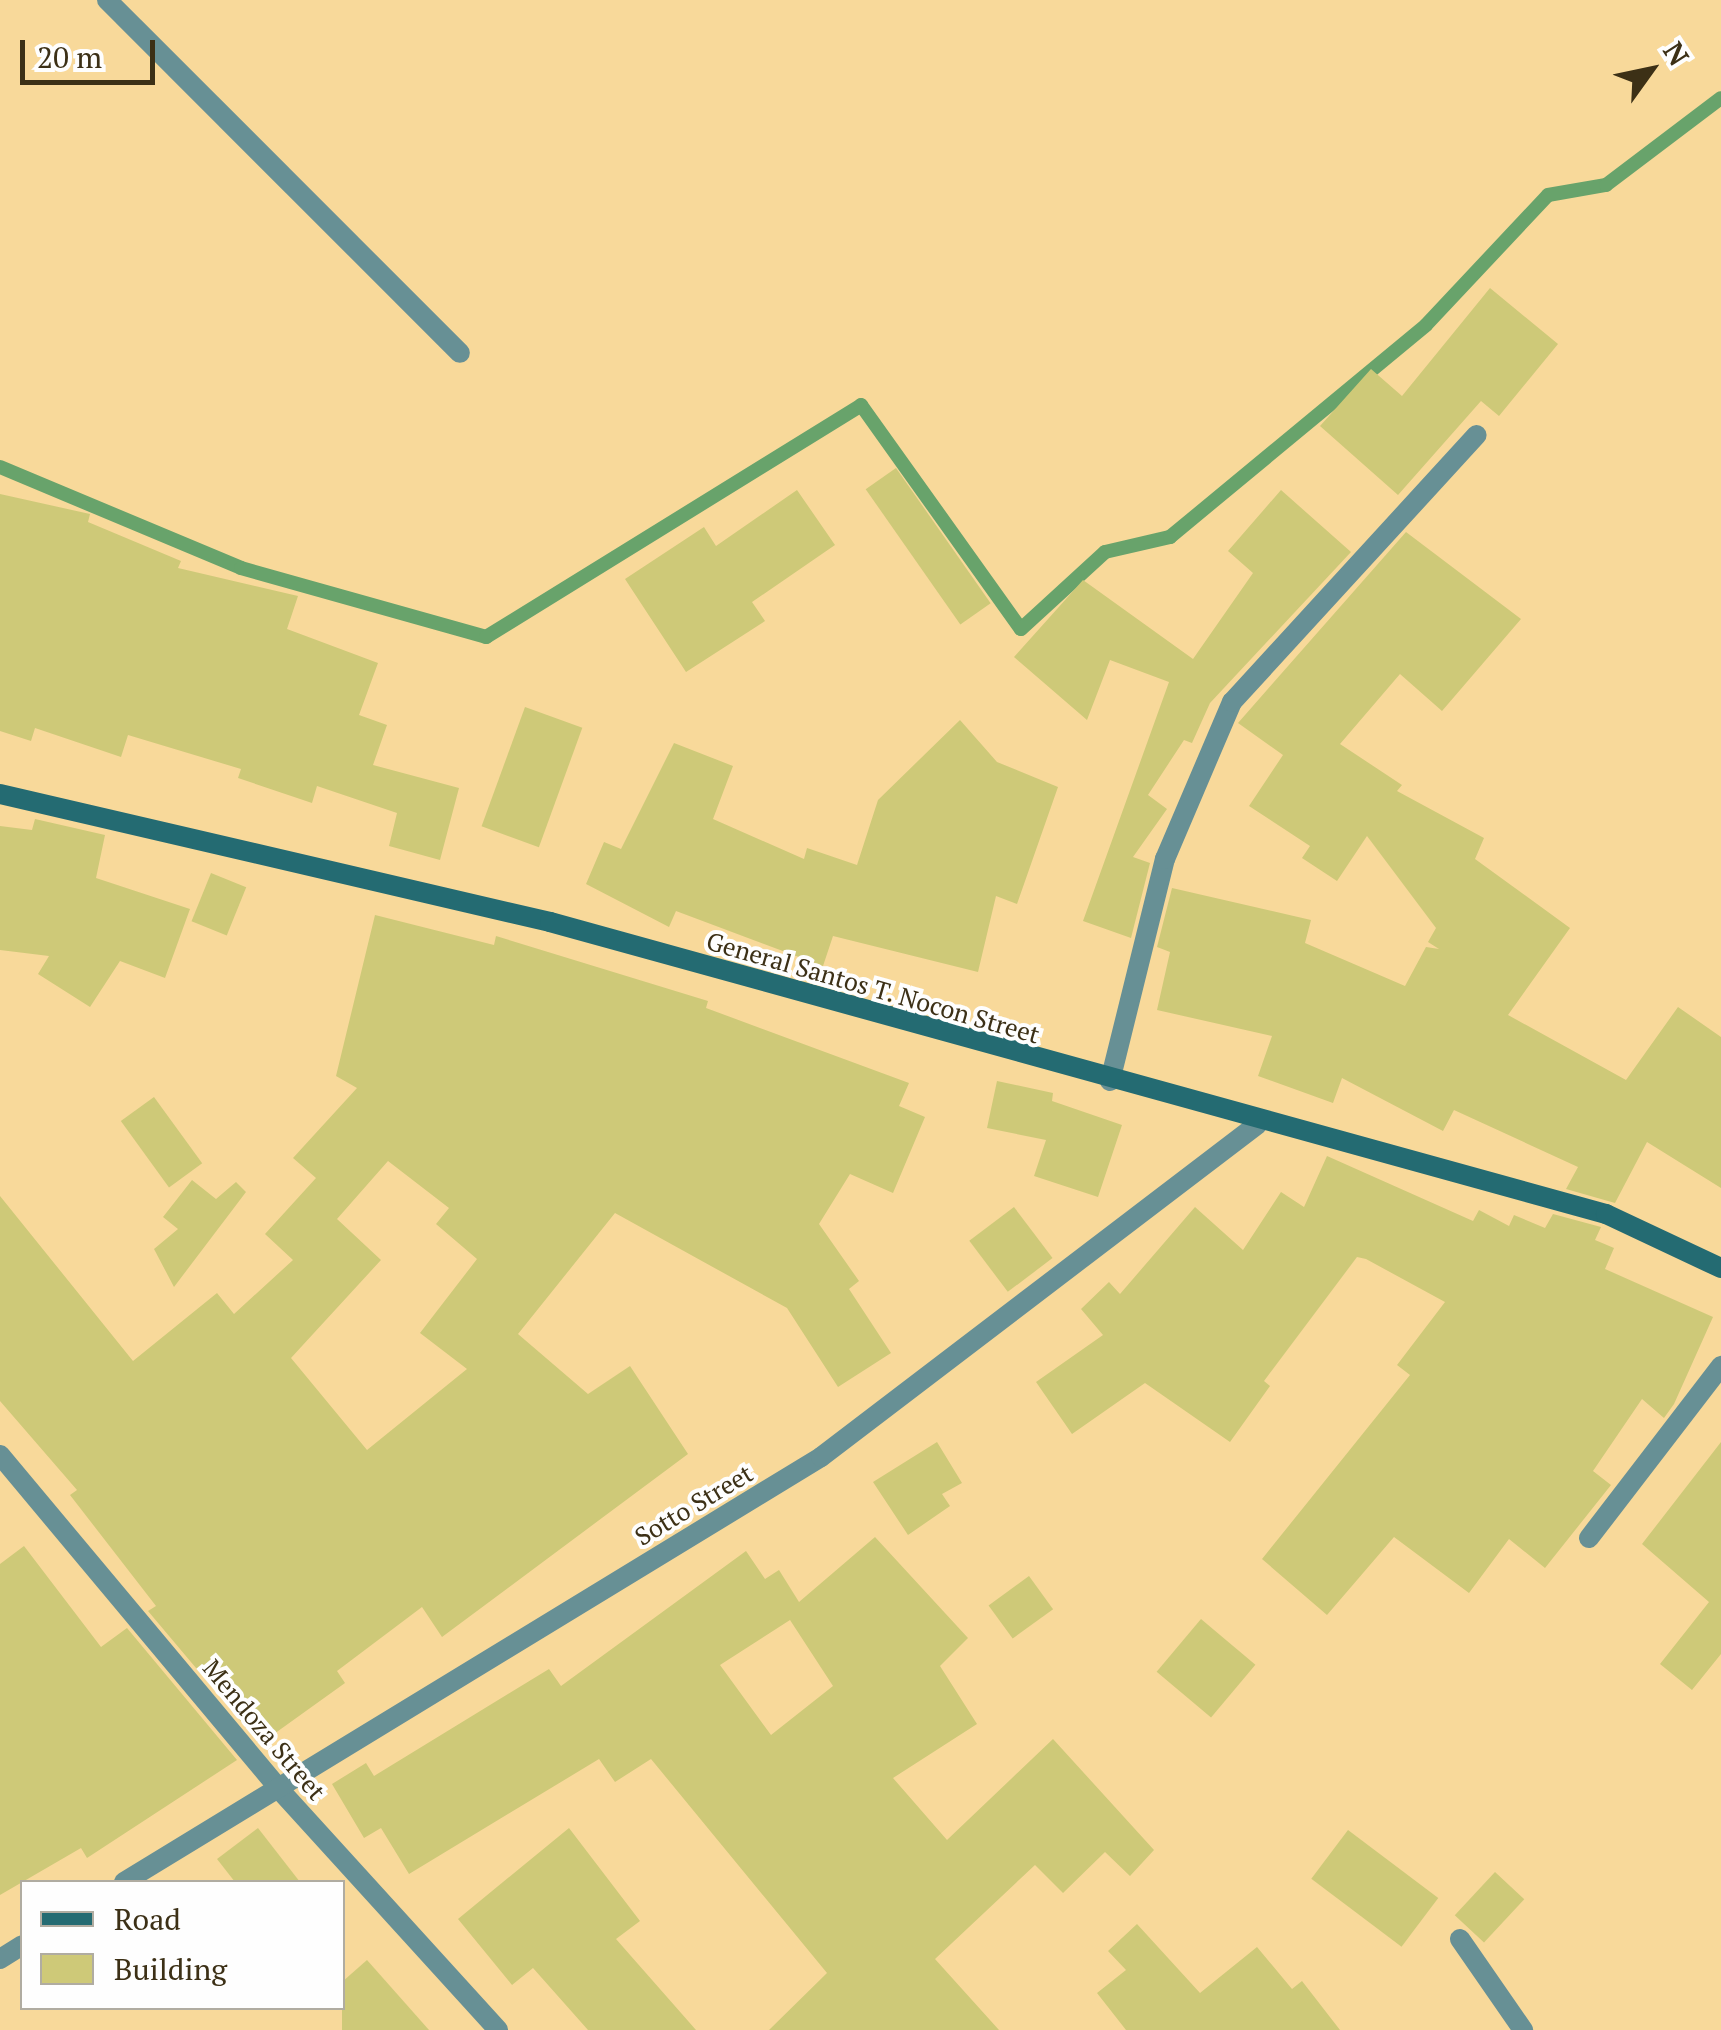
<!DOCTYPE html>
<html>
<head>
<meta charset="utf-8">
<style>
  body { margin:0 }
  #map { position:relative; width:1721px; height:2030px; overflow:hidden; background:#f8d99a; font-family:"PT Serif",serif }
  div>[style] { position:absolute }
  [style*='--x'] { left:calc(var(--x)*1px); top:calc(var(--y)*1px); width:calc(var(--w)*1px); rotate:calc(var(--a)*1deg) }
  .stream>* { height:14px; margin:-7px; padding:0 7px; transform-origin:7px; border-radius:7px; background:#68a36b }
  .building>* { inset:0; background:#cec978; transform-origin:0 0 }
  .lane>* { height:20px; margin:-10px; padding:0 10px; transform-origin:10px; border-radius:10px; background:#679095 }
  .street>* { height:20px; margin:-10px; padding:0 10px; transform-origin:10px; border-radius:10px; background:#679095 }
  .secondary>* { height:20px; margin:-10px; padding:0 10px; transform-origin:10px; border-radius:10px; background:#246b72 }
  span { translate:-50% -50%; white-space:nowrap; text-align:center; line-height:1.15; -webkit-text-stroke:8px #fefefe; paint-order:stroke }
  .street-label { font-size:25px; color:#3c3016 }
  .legend { position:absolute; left:20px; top:1880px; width:325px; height:130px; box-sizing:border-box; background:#fefefe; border:2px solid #b0aca1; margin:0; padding:12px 18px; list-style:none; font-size:30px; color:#3c3016 }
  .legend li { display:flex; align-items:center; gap:20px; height:50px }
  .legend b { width:50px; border:2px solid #b0aca1 }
  .north { position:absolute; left:1601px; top:20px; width:100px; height:100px; -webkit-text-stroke:8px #fefefe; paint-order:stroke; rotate:57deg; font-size:28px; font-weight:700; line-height:40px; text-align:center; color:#3c3016 }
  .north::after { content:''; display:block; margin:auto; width:35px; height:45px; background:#3c3016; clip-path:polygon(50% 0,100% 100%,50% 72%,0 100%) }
  .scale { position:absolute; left:20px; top:40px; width:135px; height:45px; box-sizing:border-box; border:5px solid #3c3016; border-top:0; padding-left:12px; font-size:30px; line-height:35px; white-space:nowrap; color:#3c3016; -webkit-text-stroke:8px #fefefe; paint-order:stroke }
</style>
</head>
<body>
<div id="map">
  <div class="stream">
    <div style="--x:0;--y:467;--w:261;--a:22.7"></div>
    <div style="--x:241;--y:568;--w:255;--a:15.7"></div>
    <div style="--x:486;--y:637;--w:441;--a:-31.7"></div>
    <div style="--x:861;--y:405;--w:275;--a:54.5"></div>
    <div style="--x:1021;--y:629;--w:114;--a:-42.5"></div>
    <div style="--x:1105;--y:552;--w:67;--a:-13"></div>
    <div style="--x:1170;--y:537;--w:332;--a:-39.6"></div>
    <div style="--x:1426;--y:325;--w:178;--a:-46.8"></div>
    <div style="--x:1548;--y:195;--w:59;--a:-9.8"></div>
    <div style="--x:1606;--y:185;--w:144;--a:-37.1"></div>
  </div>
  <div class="building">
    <div style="clip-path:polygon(1490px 288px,1558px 344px,1499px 416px,1481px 401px,1398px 495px,1320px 426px,1371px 369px,1402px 396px)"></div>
    <div style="left:896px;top:468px;width:165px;height:37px;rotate:55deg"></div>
    <div style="clip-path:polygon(797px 490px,835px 545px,752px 602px,765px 621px,686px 672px,625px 579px,704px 527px,716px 546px)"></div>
    <div style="clip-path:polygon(1281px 490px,1351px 552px,1210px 703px,1192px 743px,1184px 740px,1148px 795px,1167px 809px,1133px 857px,1150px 863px,1131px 938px,1083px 921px,1169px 682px,1110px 660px,1087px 720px,1014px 657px,1083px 580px,1193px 659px,1253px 573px,1228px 551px)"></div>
    <div style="clip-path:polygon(0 494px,90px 514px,88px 522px,181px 561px,178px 568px,298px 596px,287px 629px,378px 663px,359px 715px,387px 725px,373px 765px,459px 788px,440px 860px,389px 846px,397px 813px,317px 786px,312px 803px,238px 778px,241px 769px,128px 735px,121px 757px,35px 728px,31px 741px,0 731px)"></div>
    <div style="clip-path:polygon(1406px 532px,1521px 619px,1442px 711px,1400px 674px,1340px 744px,1402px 785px,1397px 791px,1484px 838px,1475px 859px,1570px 928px,1508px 1015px,1626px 1080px,1678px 1007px,1721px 1037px,1721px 1188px,1647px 1142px,1615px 1203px,1566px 1189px,1578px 1167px,1454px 1110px,1443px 1131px,1342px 1078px,1333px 1103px,1258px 1076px,1272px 1036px,1157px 1010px,1170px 952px,1157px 947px,1172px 888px,1311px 920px,1305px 943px,1405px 986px,1426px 947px,1439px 949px,1428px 942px,1436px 928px,1367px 836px,1337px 881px,1302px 858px,1310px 846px,1249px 806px,1283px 755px,1238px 723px)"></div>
    <div style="left:525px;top:707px;width:61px;height:127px;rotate:20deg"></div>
    <div style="clip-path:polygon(960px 720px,997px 762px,1058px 787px,1017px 904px,996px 896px,978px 972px,833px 936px,823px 966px,676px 911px,669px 927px,586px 884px,604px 842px,621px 849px,674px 743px,733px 766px,713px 819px,804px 859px,807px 848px,857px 865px,878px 800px)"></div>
    <div style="clip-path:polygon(35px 819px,105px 835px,96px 878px,190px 909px,165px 978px,120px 961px,90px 1007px,38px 974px,49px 956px,0 950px,0 826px,32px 830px)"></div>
    <div style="left:211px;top:873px;width:38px;height:52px;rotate:22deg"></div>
    <div style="clip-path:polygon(evenodd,375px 915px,494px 945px,496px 936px,708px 1001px,706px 1008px,909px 1083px,899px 1106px,925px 1117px,893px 1193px,850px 1174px,819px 1224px,859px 1281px,849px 1289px,891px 1353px,838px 1387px,787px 1308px,615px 1213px,518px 1334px,588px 1394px,630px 1366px,688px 1454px,442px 1637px,422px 1607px,337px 1671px,345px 1683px,260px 1744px,148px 1611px,156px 1606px,70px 1495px,77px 1490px,0 1401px,0 1196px,133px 1361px,217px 1293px,234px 1314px,293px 1260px,265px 1234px,316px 1178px,293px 1158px,357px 1088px,336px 1076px,375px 915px,388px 1161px,449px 1208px,436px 1224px,477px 1259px,420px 1333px,467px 1369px,367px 1450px,291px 1358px,381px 1260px,337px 1219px,388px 1161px)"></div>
    <div style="clip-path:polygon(997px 1081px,1053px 1093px,1052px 1101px,1122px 1125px,1098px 1197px,1034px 1176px,1046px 1140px,987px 1128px)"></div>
    <div style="left:154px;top:1097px;width:82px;height:41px;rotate:54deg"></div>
    <div style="clip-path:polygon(1327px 1156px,1473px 1221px,1479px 1210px,1509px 1226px,1514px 1215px,1545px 1228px,1553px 1214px,1601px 1227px,1595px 1240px,1614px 1248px,1605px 1269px,1713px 1317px,1674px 1404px,1664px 1418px,1642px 1399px,1593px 1471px,1611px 1485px,1545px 1568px,1509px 1539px,1469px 1593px,1394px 1537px,1327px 1615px,1262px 1559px,1410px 1375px,1397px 1365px,1445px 1302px,1366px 1259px,1357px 1257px,1264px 1381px,1270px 1386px,1230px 1442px,1145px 1383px,1072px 1434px,1036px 1382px,1103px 1335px,1081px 1309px,1109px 1282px,1120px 1294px,1195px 1207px,1243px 1250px,1281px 1192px,1304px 1207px)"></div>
    <div style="clip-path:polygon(192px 1180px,216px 1199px,236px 1182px,246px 1192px,174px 1287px,154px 1249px,178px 1229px,163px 1217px)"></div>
    <div style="left:1014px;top:1207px;width:64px;height:56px;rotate:53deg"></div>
    <div style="clip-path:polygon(937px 1442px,962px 1483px,942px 1494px,950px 1506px,908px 1535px,873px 1482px)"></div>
    <div style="clip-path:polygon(1721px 1442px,1721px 1654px,1692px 1690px,1660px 1664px,1709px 1602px,1642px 1544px)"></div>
    <div style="clip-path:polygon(evenodd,875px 1537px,968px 1638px,940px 1666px,977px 1724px,893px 1778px,947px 1840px,1053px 1739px,1154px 1850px,1130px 1876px,1105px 1852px,1063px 1893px,1035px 1865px,935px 1959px,999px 2030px,769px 2030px,827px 1973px,651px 1759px,615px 1782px,599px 1759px,409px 1874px,381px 1828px,364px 1838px,332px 1784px,366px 1763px,374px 1776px,549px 1669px,561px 1686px,746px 1551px,765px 1579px,779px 1570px,799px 1602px,875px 1537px,790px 1620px,833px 1686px,771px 1735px,720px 1665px,790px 1620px)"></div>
    <div style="clip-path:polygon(24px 1546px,101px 1647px,127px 1628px,237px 1760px,87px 1858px,81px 1848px,0 1895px,0 1564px)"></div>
    <div style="left:1029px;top:1576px;width:41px;height:50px;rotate:54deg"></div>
    <div style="left:1201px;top:1619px;width:71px;height:69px;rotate:40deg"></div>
    <div style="clip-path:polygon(258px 1828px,300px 1882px,235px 1882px,217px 1859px)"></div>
    <div style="clip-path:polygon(569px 1828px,640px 1921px,616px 1939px,696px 2030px,588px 2030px,533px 1968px,512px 1985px,458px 1919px)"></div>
    <div style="left:1348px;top:1830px;width:113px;height:61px;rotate:37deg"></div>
    <div style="left:1495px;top:1872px;width:40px;height:59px;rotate:43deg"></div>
    <div style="clip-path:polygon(1137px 1924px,1200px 1993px,1257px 1947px,1292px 1989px,1302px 1981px,1340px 2030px,1126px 2030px,1097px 1993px,1126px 1970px,1108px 1951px)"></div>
    <div style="clip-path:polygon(367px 1960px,429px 2030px,342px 2030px,342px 1982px)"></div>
  </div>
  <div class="lane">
    <div style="--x:107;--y:0;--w:499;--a:45"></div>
  </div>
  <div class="street">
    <div style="--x:1110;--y:1081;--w:229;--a:-76.1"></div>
    <div style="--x:1165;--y:859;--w:171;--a:-66.9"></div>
    <div style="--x:1232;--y:702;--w:362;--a:-47.5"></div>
    <div style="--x:0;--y:1455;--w:434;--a:50.1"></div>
    <div style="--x:278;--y:1788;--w:327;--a:47.7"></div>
    <div style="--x:1589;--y:1538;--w:217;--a:-52.5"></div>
    <div style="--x:124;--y:1882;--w:816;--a:-31.37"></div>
    <div style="--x:821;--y:1457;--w:549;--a:-37.31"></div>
    <div style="--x:1460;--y:1939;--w:111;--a:55.3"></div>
    <div style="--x:0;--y:1959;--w:26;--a:-32"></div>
  </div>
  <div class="secondary">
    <div style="--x:0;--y:794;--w:565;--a:13.1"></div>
    <div style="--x:550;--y:922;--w:1096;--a:15.46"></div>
    <div style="--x:1606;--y:1214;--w:127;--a:25.2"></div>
  </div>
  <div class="street-label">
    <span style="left:873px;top:988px;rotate:16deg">General Santos T. Nocon Street</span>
    <span style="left:694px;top:1505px;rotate:-31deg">Sotto Street</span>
    <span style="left:264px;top:1730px;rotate:50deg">Mendoza Street</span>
  </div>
  <ul class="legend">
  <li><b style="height:12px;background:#246b72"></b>Road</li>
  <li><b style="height:28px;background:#cec978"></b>Building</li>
  </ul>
  <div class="north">N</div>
  <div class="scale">20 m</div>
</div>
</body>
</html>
